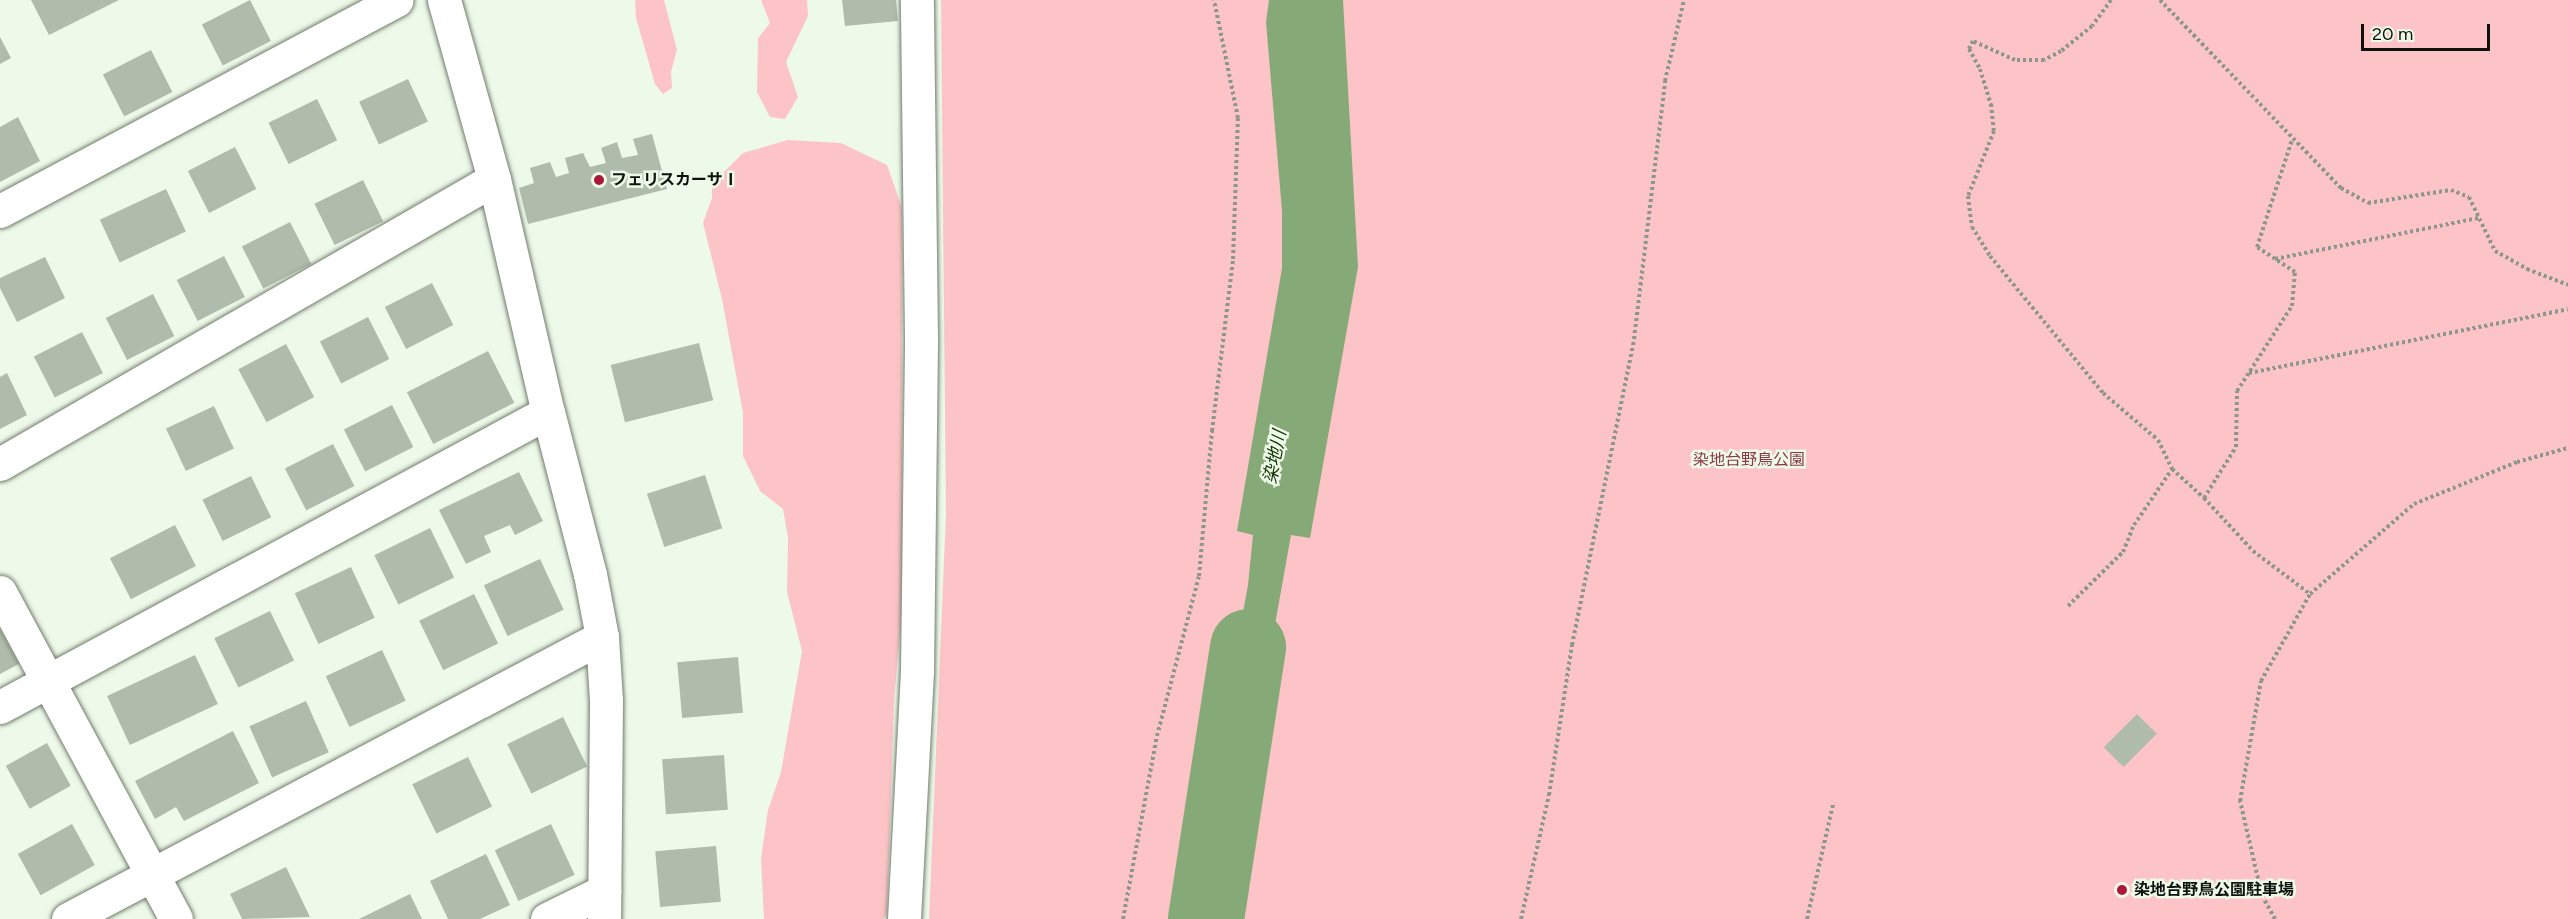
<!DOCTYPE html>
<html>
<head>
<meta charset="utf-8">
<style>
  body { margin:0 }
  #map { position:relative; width:2568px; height:919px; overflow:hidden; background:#eefae9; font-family:Figtree,"Noto Sans JP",sans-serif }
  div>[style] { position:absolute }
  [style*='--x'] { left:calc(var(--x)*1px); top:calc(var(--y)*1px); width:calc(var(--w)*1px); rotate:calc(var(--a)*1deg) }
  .green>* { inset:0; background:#fcc4c6 }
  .water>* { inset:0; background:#86aa77 }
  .river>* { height:76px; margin:-38px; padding:0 38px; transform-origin:38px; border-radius:38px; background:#86aa77 }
  .building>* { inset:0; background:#afbbab; transform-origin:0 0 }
  .path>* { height:4px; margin-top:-2px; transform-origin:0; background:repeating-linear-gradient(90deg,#8d968a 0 3px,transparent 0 6px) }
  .roads { filter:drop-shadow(0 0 2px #717c6d) drop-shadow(0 0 2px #717c6d) }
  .minor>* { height:33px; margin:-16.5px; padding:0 16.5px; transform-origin:16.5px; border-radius:16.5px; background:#fff }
  .dots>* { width:16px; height:16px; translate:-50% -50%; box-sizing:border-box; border:3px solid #eefae9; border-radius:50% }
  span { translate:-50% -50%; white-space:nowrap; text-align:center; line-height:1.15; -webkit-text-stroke:5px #eefae9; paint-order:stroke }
  .poi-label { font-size:16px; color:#0e120c; font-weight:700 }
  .left { translate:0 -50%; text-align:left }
  .park-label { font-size:16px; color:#8b3942 }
  .water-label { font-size:18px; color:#123500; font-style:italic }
  .scale { position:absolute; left:2361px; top:24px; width:129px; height:27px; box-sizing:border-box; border:3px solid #0e120c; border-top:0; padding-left:8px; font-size:18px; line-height:21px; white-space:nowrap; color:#0e120c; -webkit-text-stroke:4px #eefae9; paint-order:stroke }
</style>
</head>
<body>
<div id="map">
  <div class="green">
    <div style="clip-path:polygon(635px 0,664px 0,677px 50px,671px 72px,672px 88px,663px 94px,655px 84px,636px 18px)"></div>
    <div style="clip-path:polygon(761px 0,807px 0,808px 16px,786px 62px,798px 97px,785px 119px,770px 117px,757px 92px,758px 38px,770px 23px)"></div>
    <div style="clip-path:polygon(941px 0,2568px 0,2568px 919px,929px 919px,946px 513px)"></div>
    <div style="clip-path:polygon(788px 140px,841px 143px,887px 165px,902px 208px,902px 609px,894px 701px,887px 914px,883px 919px,764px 919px,761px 859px,768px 810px,781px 772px,802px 651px,787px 592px,788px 538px,783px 509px,760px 491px,743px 456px,743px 413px,722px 299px,703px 223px,712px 198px,712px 184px,743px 153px)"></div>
  </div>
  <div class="water">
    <div style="clip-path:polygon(1269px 0,1343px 0,1358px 267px,1310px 538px,1291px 535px,1252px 753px,1218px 748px,1248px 585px,1253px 535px,1237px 531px,1282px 268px,1282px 211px,1266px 22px)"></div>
  </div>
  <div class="river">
    <div style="--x:1206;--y:919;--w:275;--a:-81.2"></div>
  </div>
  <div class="building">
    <div style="clip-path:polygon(31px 0,119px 0,49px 35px)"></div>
    <div style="left:250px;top:0;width:46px;height:54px;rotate:63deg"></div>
    <div style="clip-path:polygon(842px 0,896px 0,898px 21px,845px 26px)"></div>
    <div style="clip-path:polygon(0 37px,11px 58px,0 64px)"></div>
    <div style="left:151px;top:50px;width:47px;height:54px;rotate:63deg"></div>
    <div style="left:408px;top:79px;width:47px;height:54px;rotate:65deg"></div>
    <div style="left:317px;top:99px;width:46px;height:54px;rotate:64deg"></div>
    <div style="clip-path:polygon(18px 117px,40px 161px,0 182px,0 127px)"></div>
    <div style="clip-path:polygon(652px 134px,667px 189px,528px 224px,519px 188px,534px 183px,530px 168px,550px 162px,556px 177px,569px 173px,565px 158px,583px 153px,590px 167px,606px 163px,601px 148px,617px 142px,622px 158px,638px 155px,633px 139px)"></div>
    <div style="left:235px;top:147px;width:47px;height:53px;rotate:63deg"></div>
    <div style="left:363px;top:180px;width:46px;height:54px;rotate:64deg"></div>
    <div style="left:166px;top:189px;width:47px;height:73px;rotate:65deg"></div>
    <div style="left:290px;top:222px;width:47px;height:54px;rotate:63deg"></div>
    <div style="left:224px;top:256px;width:46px;height:53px;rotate:63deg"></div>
    <div style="clip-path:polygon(45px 257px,65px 298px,17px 322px,0 288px,0 278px)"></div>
    <div style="left:432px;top:283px;width:47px;height:53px;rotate:63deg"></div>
    <div style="left:153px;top:294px;width:47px;height:53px;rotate:63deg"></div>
    <div style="left:368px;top:317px;width:47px;height:54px;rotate:63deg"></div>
    <div style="left:82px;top:332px;width:46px;height:54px;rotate:63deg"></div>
    <div style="left:699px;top:343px;width:59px;height:91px;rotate:76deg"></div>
    <div style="left:286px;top:344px;width:60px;height:54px;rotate:62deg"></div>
    <div style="left:488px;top:351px;width:58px;height:91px;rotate:63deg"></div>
    <div style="clip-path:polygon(7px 373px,27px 415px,0 429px,0 377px)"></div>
    <div style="left:392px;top:405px;width:47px;height:54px;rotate:63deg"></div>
    <div style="left:214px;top:406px;width:47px;height:53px;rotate:65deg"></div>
    <div style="left:333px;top:444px;width:47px;height:54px;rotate:63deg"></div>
    <div style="clip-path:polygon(519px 472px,543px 521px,515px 535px,510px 525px,484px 536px,491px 552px,466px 564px,439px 510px)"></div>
    <div style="left:705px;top:475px;width:56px;height:61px;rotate:72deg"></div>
    <div style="left:251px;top:476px;width:46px;height:54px;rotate:64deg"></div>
    <div style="left:175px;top:525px;width:46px;height:73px;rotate:63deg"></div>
    <div style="left:430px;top:528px;width:55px;height:62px;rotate:64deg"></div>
    <div style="left:540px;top:559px;width:56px;height:62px;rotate:65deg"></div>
    <div style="left:351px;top:567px;width:56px;height:62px;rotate:65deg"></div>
    <div style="left:474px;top:594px;width:55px;height:61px;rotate:64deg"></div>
    <div style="left:270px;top:611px;width:55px;height:62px;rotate:64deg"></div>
    <div style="clip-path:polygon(0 629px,19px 664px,0 674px)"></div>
    <div style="left:382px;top:650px;width:56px;height:62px;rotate:65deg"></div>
    <div style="left:195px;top:655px;width:54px;height:97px;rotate:65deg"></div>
    <div style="left:738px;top:657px;width:56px;height:61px;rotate:85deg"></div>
    <div style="left:306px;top:701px;width:56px;height:62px;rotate:66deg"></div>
    <div style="left:2137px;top:714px;width:28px;height:47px;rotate:45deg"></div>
    <div style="left:563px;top:717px;width:55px;height:62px;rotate:64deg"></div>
    <div style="clip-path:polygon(233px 731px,259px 783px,184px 821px,176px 807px,155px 819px,135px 781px)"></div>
    <div style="left:47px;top:743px;width:49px;height:47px;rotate:61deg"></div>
    <div style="left:724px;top:755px;width:55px;height:62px;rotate:86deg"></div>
    <div style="left:468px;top:757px;width:55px;height:62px;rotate:64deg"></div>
    <div style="left:72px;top:824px;width:47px;height:62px;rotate:61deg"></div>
    <div style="left:551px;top:824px;width:56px;height:62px;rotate:65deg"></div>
    <div style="left:716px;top:846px;width:56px;height:61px;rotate:85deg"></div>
    <div style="clip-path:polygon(486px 854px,510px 905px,480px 919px,448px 919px,430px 881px)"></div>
    <div style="clip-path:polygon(286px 867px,310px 917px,242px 919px,230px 894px)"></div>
    <div style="clip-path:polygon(410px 894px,422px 919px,359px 919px)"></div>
  </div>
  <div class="path">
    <div style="--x:2111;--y:0;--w:32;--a:126"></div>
    <div style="--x:2092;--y:26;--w:40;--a:141"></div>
    <div style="--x:2061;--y:51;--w:19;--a:152"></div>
    <div style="--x:2044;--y:60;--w:29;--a:180"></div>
    <div style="--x:2015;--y:60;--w:46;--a:-155.7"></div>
    <div style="--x:1973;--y:41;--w:9;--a:117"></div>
    <div style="--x:1969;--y:49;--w:23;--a:61"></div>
    <div style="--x:1980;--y:69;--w:37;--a:73"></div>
    <div style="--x:1991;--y:104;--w:27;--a:84"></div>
    <div style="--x:1994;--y:131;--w:70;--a:111.8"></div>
    <div style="--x:1968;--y:196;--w:31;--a:83"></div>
    <div style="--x:1972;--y:227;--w:34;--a:58"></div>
    <div style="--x:1990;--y:256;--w:178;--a:50.5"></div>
    <div style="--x:2103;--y:393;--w:72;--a:40.5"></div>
    <div style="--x:2158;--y:440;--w:32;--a:64"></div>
    <div style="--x:2172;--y:469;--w:43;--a:42.2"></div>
    <div style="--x:2204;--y:498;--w:72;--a:47.2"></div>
    <div style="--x:2253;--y:551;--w:71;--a:37"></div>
    <div style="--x:2160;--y:0;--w:261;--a:46.1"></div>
    <div style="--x:2341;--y:188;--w:31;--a:29"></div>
    <div style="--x:2368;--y:203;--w:84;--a:-8.9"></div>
    <div style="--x:2451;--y:190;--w:19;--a:21"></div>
    <div style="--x:2469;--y:197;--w:60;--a:64.3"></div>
    <div style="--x:2495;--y:251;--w:37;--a:29"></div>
    <div style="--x:2527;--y:269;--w:44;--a:21.3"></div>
    <div style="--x:2275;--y:259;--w:208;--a:-11.4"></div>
    <div style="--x:2249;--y:373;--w:325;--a:-11.3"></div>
    <div style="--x:2204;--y:498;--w:60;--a:-57.9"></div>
    <div style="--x:2236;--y:447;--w:56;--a:-89"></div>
    <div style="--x:2237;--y:391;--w:101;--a:-57.1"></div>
    <div style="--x:2292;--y:306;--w:34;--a:-85"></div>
    <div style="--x:2295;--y:272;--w:45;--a:-146.7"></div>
    <div style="--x:2257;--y:247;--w:113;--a:-71.9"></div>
    <div style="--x:2068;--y:606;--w:77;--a:-44.5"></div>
    <div style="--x:2123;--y:552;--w:29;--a:-68"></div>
    <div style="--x:2134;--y:525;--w:68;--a:-55.8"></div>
    <div style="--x:1123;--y:919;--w:186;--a:-79.5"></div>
    <div style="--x:1157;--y:736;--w:165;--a:-75.3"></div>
    <div style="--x:1199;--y:576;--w:146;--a:-84.9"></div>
    <div style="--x:1212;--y:431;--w:173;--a:-83"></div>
    <div style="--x:1233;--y:259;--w:141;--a:-88"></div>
    <div style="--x:1238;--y:118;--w:120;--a:-101.5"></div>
    <div style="--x:1521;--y:919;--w:127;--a:-77.3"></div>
    <div style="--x:1549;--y:795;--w:152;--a:-81.3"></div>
    <div style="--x:1572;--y:645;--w:312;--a:-78.5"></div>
    <div style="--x:1634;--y:339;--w:260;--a:-83.1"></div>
    <div style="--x:1665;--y:81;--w:83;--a:-76.8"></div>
    <div style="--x:1807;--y:919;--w:117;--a:-77.2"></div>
    <div style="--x:2275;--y:919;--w:26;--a:-119"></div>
    <div style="--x:2262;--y:896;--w:98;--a:-103"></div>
    <div style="--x:2240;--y:801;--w:122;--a:-80.1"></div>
    <div style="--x:2261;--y:681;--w:100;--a:-60.6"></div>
    <div style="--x:2310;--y:594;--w:138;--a:-40.9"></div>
    <div style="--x:2414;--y:504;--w:111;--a:-22.2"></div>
    <div style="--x:2517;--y:462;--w:53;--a:-15.4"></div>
  </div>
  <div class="roads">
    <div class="minor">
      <div style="--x:444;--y:0;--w:186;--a:74.4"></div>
      <div style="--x:494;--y:179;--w:239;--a:77"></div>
      <div style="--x:548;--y:412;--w:167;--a:75.5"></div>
      <div style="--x:590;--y:574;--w:64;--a:79.2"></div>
      <div style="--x:602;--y:637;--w:64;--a:86.4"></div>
      <div style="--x:606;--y:701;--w:218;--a:90.5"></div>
      <div style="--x:0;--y:211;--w:449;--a:-28"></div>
      <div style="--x:0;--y:464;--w:570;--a:-29.98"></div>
      <div style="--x:0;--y:592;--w:371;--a:61.7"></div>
      <div style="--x:0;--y:707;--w:622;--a:-28.29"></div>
      <div style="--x:68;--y:919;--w:604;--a:-27.84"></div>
      <div style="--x:547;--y:919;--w:64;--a:-26.2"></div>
      <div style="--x:904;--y:919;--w:247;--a:-87"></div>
      <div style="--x:917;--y:672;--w:334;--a:-89.3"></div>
      <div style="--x:921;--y:338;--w:338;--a:-90.7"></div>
    </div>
  </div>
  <div class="dots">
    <div style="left:599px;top:180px;background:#ac1639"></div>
    <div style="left:2122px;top:890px;background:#ac1639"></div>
  </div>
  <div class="poi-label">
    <span class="left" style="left:611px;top:180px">フェリスカーサⅠ</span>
    <span class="left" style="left:2134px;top:890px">染地台野鳥公園駐車場</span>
  </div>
  <div class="park-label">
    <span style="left:1749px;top:460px">染地台野鳥公園</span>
  </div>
  <div class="water-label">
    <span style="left:1275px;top:457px;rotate:-79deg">染地川</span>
  </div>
  <div class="scale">20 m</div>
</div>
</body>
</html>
